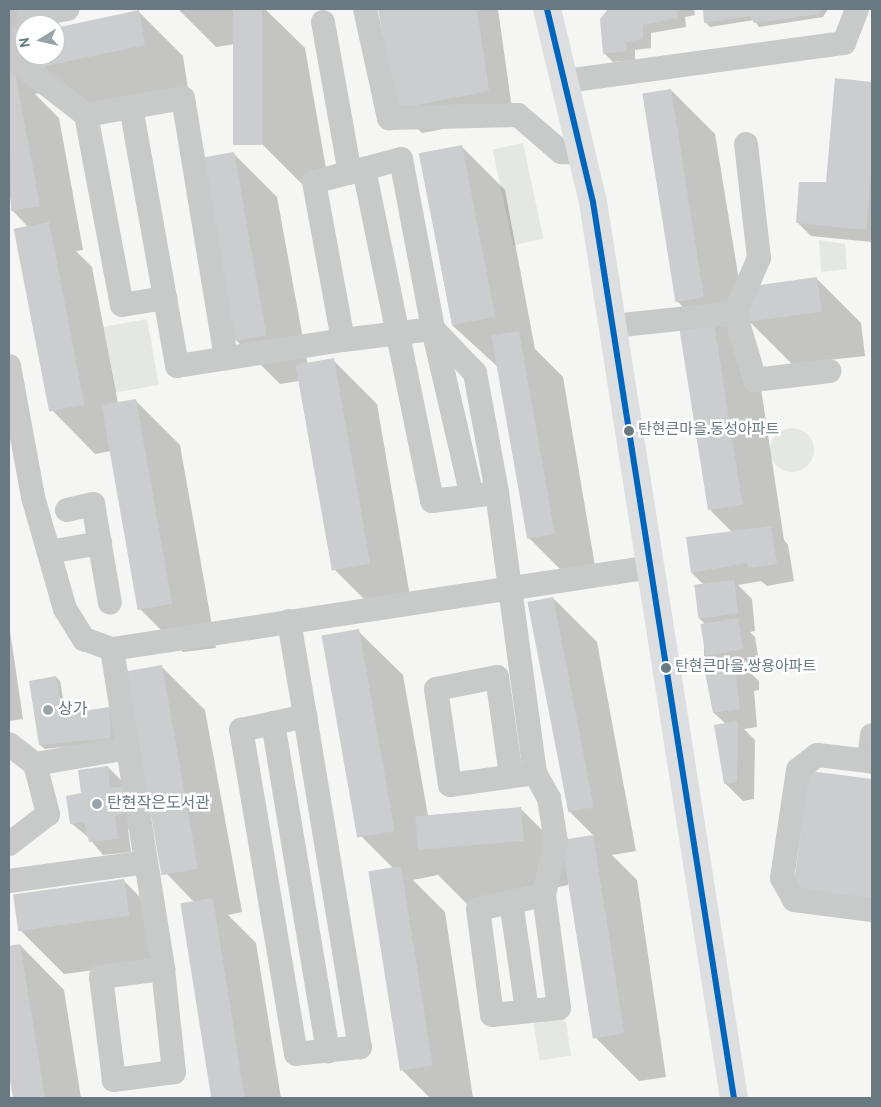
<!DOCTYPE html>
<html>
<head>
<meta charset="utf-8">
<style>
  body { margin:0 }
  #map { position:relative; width:881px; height:1107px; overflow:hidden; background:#f5f5f4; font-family:Overpass,"Noto Sans KR",sans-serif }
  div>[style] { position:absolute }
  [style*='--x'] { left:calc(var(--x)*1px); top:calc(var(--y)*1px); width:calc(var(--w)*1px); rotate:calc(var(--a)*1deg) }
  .green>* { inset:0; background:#e4e7e2; transform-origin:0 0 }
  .round { border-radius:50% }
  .shadow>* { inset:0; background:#0003 }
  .building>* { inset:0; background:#cccdce; transform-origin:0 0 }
  .minor>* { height:24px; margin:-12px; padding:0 12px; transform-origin:12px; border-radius:12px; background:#c8caca }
  .major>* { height:28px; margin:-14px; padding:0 14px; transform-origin:14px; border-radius:14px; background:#dddedf }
  .bus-1>* { height:6px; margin:-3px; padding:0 3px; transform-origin:3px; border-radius:3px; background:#0065bd }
  .dots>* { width:14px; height:14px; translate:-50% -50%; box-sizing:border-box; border:2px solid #fff; border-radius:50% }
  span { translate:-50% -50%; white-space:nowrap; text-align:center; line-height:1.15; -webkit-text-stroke:5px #fff; paint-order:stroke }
  .bus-label { font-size:15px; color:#687982 }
  .left { translate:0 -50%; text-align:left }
  .poi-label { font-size:16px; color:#687982 }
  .frame { position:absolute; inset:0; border:10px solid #687982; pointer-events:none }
  .north { position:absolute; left:15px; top:15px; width:50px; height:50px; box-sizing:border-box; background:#fff; border:1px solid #c3c9cd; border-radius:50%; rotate:261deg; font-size:14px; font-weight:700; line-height:20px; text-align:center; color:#687982 }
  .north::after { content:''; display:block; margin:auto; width:18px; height:22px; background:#99a4aa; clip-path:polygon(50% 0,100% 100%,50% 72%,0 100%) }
</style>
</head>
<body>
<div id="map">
  <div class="green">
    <div style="left:523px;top:143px;width:98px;height:31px;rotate:78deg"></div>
    <div style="clip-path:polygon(819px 240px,845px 244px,847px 269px,821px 272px)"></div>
    <div style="left:147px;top:319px;width:67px;height:44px;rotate:80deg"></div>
    <div class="round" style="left:770px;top:428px;width:44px;height:44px"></div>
    <div style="left:565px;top:1017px;width:39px;height:32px;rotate:81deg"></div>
  </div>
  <div class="shadow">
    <div style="clip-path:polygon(9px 9px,28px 9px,25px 55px,55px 55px,55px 29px,139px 12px,183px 56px,188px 89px,87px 110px,43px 66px,49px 91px,35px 94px,59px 118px,83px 250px,76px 251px,92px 267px,118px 403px,136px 401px,180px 445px,216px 648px,183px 652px,139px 608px,111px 451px,95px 454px,51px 409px,28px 227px,13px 211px,9px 193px)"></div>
    <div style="clip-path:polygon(178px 9px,265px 9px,305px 48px,328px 180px,304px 186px,260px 142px,241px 43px,216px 47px)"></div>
    <div style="clip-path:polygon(379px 9px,498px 9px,513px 116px,422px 133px,397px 108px)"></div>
    <div style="clip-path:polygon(610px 9px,694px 9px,695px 15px,685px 17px,686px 27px,651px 33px,651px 48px,635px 50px,635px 60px,613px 62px,604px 53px,601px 19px)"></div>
    <div style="clip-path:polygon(704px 9px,828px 9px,823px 17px,759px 27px,754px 20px,710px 27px,706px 23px)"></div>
    <div style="clip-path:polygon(837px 79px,872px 83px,872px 242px,811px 236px,798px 223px,827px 183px)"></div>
    <div style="clip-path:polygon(671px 90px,715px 134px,749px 341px,758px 369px,784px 540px,788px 545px,794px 581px,767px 586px,761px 581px,738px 585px,752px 599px,755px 631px,750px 632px,755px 637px,760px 668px,747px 670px,759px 681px,759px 690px,754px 691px,757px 727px,744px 729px,755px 740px,754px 799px,743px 801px,725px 783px,726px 724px,714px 713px,715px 667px,704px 656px,704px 623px,699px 618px,705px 586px,692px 573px,732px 532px,711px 511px,703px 327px,677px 301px)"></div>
    <div style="clip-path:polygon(461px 146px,505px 190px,535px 349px,563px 377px,597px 578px,573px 582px,529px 538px,499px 368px,452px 325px,420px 153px)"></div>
    <div style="clip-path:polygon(233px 153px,277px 197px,308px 366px,333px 360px,377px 404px,412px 608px,378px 613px,334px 569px,299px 381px,280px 384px,236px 340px)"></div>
    <div style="clip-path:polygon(817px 279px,861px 323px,865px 356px,792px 364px,748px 320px)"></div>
    <div style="clip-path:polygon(553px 598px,597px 642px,636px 851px,612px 855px,637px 880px,666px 1077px,639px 1081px,595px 1037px,569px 874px,568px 885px,469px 906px,438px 875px,413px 880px,445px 912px,473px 1098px,430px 1098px,401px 1069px,394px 869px,362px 837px,358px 631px,403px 675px,430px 827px,520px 808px,566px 854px,564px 843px,594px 836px,569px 811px)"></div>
    <div style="clip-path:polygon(9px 624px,23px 719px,9px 721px)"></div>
    <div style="clip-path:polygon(161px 666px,205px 710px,242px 912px,228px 915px,256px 943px,281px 1098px,215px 1098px,182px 905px,195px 903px,167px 874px)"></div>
    <div style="clip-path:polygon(56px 677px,60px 681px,66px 715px,108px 708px,112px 712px,115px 741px,45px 749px,40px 745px,30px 682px)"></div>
    <div style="clip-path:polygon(108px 767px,121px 780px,141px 826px,128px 829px,131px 852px,103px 855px,88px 837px,72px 824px,83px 795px)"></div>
    <div style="clip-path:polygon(810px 772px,872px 780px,872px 915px)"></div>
    <div style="clip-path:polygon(123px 880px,167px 924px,173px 960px,64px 974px,20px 930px)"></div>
    <div style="clip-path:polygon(20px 945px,64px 990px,81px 1098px,14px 1098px,9px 1066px,9px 947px)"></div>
  </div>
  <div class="building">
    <div style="left:233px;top:9px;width:29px;height:136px"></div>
    <div style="clip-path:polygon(378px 9px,477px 9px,489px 91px,396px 109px)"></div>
    <div style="clip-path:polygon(608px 9px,677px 9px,678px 18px,643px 25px,643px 39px,626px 42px,627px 51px,603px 54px,600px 19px)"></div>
    <div style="clip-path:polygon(703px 9px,822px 9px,819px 14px,754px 23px,750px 16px,704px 23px)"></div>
    <div style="clip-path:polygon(139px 10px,145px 45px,41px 67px,40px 55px,55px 55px,55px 28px)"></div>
    <div style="clip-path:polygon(15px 72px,40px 206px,11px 211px,9px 74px)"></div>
    <div style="clip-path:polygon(835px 78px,872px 82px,872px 158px,866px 230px,796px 223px,799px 182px,826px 182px)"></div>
    <div style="left:671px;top:89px;width:211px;height:29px;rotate:81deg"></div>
    <div style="left:462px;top:145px;width:175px;height:44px;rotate:79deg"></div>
    <div style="left:234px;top:152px;width:186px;height:37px;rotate:80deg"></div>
    <div style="left:49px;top:222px;width:186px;height:36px;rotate:79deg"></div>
    <div style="left:817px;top:277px;width:35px;height:75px;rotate:82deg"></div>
    <div style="left:714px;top:324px;width:183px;height:35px;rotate:81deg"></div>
    <div style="left:519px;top:331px;width:206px;height:28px;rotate:80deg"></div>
    <div style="left:334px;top:358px;width:209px;height:39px;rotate:80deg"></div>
    <div style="left:136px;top:399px;width:208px;height:35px;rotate:80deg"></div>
    <div style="clip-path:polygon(771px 526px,777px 564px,748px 568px,747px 563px,691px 573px,686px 537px)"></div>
    <div style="left:734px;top:580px;width:34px;height:40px;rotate:83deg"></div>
    <div style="left:553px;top:597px;width:214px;height:26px;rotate:79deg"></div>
    <div style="left:738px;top:618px;width:32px;height:38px;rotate:81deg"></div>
    <div style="left:359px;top:629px;width:205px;height:38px;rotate:80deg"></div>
    <div style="clip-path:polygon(741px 662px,742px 673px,736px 674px,740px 709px,713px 713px,704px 667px)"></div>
    <div style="left:162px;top:665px;width:207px;height:37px;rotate:80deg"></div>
    <div style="clip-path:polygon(56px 676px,63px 714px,109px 707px,111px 738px,39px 745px,29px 681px)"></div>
    <div style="clip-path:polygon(738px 721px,737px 782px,724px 784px,714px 725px)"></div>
    <div style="clip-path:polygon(108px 766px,110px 788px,124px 786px,128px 812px,115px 816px,118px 839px,89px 842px,84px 822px,70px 824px,66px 796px,81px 793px,78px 770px)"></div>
    <div style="clip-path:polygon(809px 771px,872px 779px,872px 900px,793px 890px)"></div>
    <div style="left:521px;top:807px;width:34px;height:106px;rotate:85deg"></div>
    <div style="left:593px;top:835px;width:201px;height:32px;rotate:81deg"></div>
    <div style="left:401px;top:866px;width:202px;height:33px;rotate:81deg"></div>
    <div style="left:124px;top:879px;width:37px;height:112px;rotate:82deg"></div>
    <div style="left:213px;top:898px;width:202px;height:33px;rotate:81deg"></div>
    <div style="clip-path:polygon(20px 944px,45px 1098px,13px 1098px,9px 1074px,9px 946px)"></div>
  </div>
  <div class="minor">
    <div style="--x:365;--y:9;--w:112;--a:77.6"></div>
    <div style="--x:389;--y:118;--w:129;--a:-1.3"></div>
    <div style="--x:518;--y:115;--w:57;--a:40.7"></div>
    <div style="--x:561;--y:152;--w:21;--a:3"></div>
    <div style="--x:28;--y:16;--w:40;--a:-10"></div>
    <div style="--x:323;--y:22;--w:153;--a:79.9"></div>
    <div style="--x:19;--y:63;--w:32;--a:-79"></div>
    <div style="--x:9;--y:64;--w:10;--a:-6"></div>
    <div style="--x:19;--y:63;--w:85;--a:37.8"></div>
    <div style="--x:86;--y:115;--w:193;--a:79.3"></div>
    <div style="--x:122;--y:305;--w:44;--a:-9.2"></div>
    <div style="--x:566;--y:81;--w:281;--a:-7.8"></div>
    <div style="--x:844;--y:43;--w:36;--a:-69"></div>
    <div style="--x:131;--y:107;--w:263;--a:79.9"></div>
    <div style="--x:177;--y:366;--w:168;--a:-8.9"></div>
    <div style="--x:343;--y:340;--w:91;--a:-7"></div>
    <div style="--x:433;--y:329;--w:61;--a:46.3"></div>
    <div style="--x:475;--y:373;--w:121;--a:79.5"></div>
    <div style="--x:497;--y:492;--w:284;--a:82.3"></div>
    <div style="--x:535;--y:773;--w:29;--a:61"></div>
    <div style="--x:549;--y:798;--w:45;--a:81"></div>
    <div style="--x:556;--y:842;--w:54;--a:102.8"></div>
    <div style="--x:544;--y:895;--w:114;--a:82.4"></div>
    <div style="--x:559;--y:1008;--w:67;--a:174"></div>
    <div style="--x:492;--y:1015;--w:107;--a:-97.5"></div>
    <div style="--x:478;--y:909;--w:67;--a:-12"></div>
    <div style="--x:86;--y:115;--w:98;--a:-9.9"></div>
    <div style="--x:183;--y:98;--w:264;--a:80.6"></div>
    <div style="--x:746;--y:144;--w:115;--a:83.5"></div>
    <div style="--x:759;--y:258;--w:60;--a:113.6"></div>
    <div style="--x:735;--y:313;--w:70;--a:73.4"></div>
    <div style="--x:755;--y:380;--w:75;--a:-6.9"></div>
    <div style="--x:364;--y:169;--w:339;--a:78.4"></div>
    <div style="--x:432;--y:501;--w:56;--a:-7.1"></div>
    <div style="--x:613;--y:326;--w:123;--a:-6.1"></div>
    <div style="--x:343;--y:340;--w:161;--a:-100.4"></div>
    <div style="--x:314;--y:182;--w:90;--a:-14.8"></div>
    <div style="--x:401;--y:159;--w:173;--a:79.3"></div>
    <div style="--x:433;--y:329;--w:171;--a:76.9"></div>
    <div style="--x:9;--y:366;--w:133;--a:79.6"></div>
    <div style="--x:33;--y:497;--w:116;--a:74.1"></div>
    <div style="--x:65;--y:609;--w:36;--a:58"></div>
    <div style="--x:84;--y:639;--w:30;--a:20"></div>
    <div style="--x:112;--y:649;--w:545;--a:-8.65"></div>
    <div style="--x:67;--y:510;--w:27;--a:-13"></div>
    <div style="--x:93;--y:504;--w:100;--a:80.3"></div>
    <div style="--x:49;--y:552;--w:52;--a:-10"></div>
    <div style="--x:289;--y:621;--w:96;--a:80.4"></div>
    <div style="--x:305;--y:716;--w:336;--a:80.6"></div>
    <div style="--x:360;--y:1047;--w:64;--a:173.8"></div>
    <div style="--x:296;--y:1054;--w:329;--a:-99.6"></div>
    <div style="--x:241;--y:730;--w:66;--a:-12.3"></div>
    <div style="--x:112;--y:649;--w:324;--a:80.9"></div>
    <div style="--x:163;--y:969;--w:104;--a:83.9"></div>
    <div style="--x:174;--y:1072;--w:61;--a:172.4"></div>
    <div style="--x:114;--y:1080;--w:104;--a:-97.2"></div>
    <div style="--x:101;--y:977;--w:63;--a:-7.4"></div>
    <div style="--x:273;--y:723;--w:333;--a:80.5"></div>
    <div style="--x:872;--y:735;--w:26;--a:97"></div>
    <div style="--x:869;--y:761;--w:3;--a:18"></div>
    <div style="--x:9;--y:744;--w:33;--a:38"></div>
    <div style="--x:35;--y:764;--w:52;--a:75.4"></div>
    <div style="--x:48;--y:814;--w:49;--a:142.4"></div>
    <div style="--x:869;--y:761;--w:52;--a:-173.4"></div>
    <div style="--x:817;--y:755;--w:24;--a:142"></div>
    <div style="--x:798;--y:770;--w:109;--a:98.4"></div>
    <div style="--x:782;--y:878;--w:25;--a:61"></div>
    <div style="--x:794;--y:900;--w:79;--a:7.3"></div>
    <div style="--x:35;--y:764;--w:94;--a:-9.8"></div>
    <div style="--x:511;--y:775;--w:99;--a:-98.1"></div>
    <div style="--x:497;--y:677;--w:62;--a:168.9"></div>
    <div style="--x:436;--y:689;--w:97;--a:81.7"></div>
    <div style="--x:450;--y:785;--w:86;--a:-8"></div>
    <div style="--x:9;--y:881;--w:138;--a:-7.9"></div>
    <div style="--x:511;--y:902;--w:110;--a:81.6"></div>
  </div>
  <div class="major">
    <div style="--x:547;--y:9;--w:198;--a:76.6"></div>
    <div style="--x:593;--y:202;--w:907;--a:81.06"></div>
  </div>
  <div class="bus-1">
    <div style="--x:547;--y:9;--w:198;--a:76.6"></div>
    <div style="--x:593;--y:202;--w:907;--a:81.06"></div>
  </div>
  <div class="dots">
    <div style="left:629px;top:431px;background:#687982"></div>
    <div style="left:666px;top:668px;background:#687982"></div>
    <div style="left:48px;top:710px;background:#99a4aa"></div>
    <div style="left:97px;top:804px;background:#99a4aa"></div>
  </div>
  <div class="bus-label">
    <span class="left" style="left:638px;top:431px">탄현큰마을.동성아파트</span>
    <span class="left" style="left:675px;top:668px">탄현큰마을.쌍용아파트</span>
  </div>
  <div class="poi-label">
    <span class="left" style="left:58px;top:710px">상가</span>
    <span class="left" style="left:107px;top:804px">탄현작은도서관</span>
  </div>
  <div class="frame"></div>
  <div class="north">N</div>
</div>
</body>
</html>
